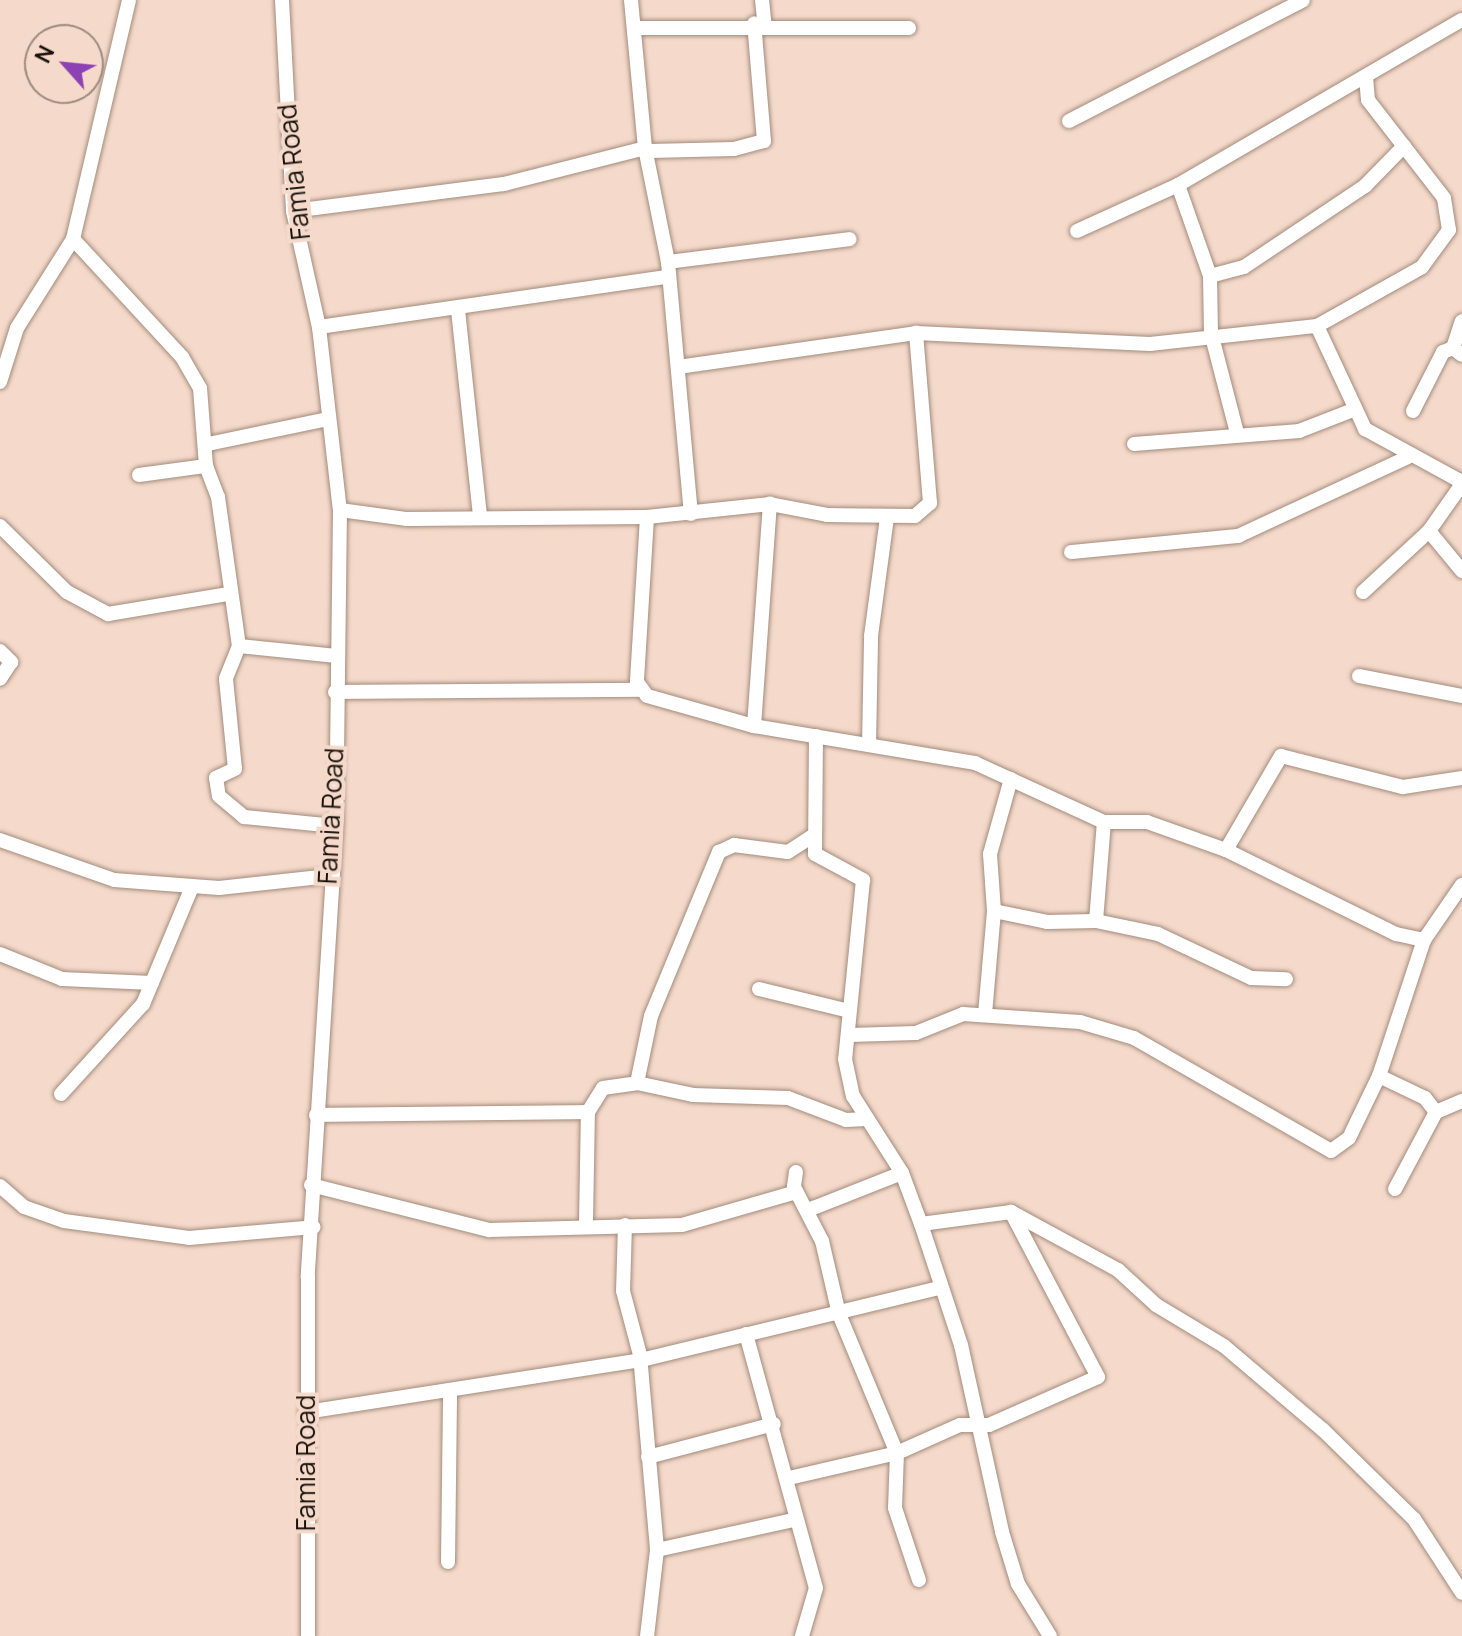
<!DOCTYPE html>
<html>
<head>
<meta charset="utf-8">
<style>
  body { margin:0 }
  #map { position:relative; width:1462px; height:1636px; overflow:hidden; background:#f5dacb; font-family:Manrope,sans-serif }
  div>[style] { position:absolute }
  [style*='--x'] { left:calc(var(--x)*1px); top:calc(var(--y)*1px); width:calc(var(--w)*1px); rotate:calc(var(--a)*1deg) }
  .roads { filter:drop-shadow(0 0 2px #a38b7c) drop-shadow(0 0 2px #a38b7c) }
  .minor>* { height:14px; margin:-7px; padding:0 7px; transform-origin:7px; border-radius:7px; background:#fff }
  span { translate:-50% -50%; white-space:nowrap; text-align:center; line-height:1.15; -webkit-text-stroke:8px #f5dacb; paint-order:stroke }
  .street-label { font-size:26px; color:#19110b }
  .north { position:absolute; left:24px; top:24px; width:80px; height:80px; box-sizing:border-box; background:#f5dacb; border:2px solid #9d8a7e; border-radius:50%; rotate:297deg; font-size:22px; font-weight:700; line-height:32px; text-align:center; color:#19110b }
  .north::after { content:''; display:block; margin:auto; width:28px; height:36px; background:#8d42b4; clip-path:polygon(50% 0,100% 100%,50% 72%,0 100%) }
</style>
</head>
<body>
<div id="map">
  <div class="roads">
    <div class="minor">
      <div style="--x:282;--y:0;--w:211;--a:87"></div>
      <div style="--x:293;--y:211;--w:119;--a:77.4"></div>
      <div style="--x:319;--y:327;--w:184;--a:83.5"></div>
      <div style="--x:340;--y:510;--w:316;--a:90.7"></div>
      <div style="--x:336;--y:826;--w:452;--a:93.6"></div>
      <div style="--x:308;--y:1277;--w:359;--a:90"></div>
      <div style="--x:631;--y:0;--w:149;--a:84.6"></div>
      <div style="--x:645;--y:148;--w:116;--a:78.6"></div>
      <div style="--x:668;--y:262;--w:253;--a:84.8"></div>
      <div style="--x:762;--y:0;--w:28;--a:84"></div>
      <div style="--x:634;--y:28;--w:275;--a:0"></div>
      <div style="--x:1069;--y:121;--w:263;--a:-27.3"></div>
      <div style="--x:650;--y:151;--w:84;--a:-1.4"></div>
      <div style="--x:734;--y:149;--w:31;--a:-15"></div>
      <div style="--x:764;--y:141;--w:118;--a:-94.8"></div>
      <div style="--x:1178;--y:185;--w:96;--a:70.6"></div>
      <div style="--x:1210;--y:276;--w:57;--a:89"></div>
      <div style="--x:1211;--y:333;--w:103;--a:75.4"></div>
      <div style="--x:293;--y:211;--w:213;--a:-7.3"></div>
      <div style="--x:504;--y:184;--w:146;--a:-14.3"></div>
      <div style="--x:1077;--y:231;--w:111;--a:-24.5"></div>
      <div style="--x:1178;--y:185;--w:328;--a:-30.2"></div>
      <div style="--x:73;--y:239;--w:161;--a:47.3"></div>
      <div style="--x:182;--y:357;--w:36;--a:60"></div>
      <div style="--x:200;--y:388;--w:78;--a:85.6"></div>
      <div style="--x:206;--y:466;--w:33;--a:69"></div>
      <div style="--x:218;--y:497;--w:150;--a:82"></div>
      <div style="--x:239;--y:646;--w:35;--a:112"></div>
      <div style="--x:226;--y:679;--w:90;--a:84.3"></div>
      <div style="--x:235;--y:769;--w:21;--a:155"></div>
      <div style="--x:216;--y:778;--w:18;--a:81"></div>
      <div style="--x:219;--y:796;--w:33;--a:40"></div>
      <div style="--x:244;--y:817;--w:92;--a:5.6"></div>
      <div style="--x:668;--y:262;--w:183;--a:-7.2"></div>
      <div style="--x:1210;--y:276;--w:35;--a:-15"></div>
      <div style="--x:1244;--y:267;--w:146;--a:-33.8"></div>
      <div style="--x:1365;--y:186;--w:56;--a:-45.7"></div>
      <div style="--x:458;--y:310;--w:206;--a:83.9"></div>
      <div style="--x:1317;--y:326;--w:114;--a:65"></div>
      <div style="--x:1365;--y:429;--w:111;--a:28.7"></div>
      <div style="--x:319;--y:327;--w:353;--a:-8.2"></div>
      <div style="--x:1453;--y:348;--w:28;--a:-72"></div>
      <div style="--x:678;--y:367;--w:240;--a:-8.1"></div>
      <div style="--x:916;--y:333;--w:234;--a:2.7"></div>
      <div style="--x:1150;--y:344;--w:168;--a:-6.2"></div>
      <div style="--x:1317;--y:326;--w:120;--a:-29.3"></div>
      <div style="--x:1422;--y:267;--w:46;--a:-53.9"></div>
      <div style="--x:1449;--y:230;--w:32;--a:-99"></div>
      <div style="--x:1444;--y:198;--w:124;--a:-127.8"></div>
      <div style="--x:1368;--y:100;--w:24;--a:-95"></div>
      <div style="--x:0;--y:382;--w:57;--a:-72.5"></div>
      <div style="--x:17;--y:328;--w:105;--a:-57.8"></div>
      <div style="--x:73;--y:239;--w:245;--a:-76.8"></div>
      <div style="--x:1413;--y:411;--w:66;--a:-63"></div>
      <div style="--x:1443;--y:352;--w:11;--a:-22"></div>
      <div style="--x:1453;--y:348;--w:11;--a:38"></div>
      <div style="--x:208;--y:444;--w:123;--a:-11.8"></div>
      <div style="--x:1134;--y:444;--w:166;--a:-4.5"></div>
      <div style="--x:1299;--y:431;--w:58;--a:-21.3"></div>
      <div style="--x:139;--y:475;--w:68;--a:-7.7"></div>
      <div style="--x:340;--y:510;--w:68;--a:7.7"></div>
      <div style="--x:407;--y:519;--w:240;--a:-0.5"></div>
      <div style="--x:647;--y:517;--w:124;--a:-6"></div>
      <div style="--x:770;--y:504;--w:58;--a:10.9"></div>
      <div style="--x:827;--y:515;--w:88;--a:0.7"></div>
      <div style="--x:915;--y:516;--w:20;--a:-41"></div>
      <div style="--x:930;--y:503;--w:171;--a:-94.7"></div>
      <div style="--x:647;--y:517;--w:165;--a:93.5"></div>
      <div style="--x:637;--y:682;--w:17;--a:54"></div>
      <div style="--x:647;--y:696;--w:111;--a:15.7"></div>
      <div style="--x:754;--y:726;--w:224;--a:9.5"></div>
      <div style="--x:975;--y:763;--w:142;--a:24.6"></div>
      <div style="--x:1104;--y:822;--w:43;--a:0"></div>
      <div style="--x:1147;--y:822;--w:84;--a:19.5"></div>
      <div style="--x:1226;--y:850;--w:190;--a:26.3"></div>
      <div style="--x:1396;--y:934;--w:29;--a:12"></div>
      <div style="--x:0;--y:526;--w:94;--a:44.6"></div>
      <div style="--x:67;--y:592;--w:47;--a:28.2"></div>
      <div style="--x:108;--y:614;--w:121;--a:-9.5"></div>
      <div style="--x:1429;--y:531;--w:52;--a:50.5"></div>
      <div style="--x:1071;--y:552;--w:168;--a:-5.5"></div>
      <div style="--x:1238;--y:536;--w:187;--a:-24.9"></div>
      <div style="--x:1363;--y:592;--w:90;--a:-42.7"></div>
      <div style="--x:1429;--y:531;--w:57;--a:-54.9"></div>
      <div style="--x:239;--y:646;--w:98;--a:5.9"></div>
      <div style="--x:0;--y:651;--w:16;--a:45"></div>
      <div style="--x:11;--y:662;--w:20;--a:123"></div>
      <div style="--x:1359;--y:676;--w:105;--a:11"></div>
      <div style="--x:335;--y:692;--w:305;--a:-0.4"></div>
      <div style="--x:754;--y:726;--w:223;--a:-85.9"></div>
      <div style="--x:816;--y:736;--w:118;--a:90.5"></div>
      <div style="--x:815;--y:854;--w:55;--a:28.4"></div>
      <div style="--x:863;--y:880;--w:180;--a:95.7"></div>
      <div style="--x:845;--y:1059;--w:38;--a:78"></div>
      <div style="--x:853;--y:1096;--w:91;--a:57.5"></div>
      <div style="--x:902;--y:1173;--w:54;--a:69.6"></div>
      <div style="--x:921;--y:1224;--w:127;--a:71.7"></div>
      <div style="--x:961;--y:1345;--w:191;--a:77.6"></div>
      <div style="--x:1002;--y:1532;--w:54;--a:72.9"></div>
      <div style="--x:1018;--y:1584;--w:61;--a:58.4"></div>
      <div style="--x:869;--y:745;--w:109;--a:-88.9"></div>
      <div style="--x:871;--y:636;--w:119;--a:-82.3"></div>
      <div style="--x:0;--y:840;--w:121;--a:19.3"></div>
      <div style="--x:114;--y:880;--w:105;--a:4.4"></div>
      <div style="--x:219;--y:888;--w:111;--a:-6.2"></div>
      <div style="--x:1226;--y:850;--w:109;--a:-59.7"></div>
      <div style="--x:1281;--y:756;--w:126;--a:14.3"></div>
      <div style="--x:1403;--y:787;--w:60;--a:-8.7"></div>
      <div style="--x:994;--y:911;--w:54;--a:11.7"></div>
      <div style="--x:1047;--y:922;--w:49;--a:-1.2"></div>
      <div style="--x:1096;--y:921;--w:99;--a:-85.4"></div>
      <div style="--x:1096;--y:921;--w:63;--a:11.8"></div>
      <div style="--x:1158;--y:934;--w:103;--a:25.3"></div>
      <div style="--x:1251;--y:978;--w:35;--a:2"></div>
      <div style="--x:0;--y:954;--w:67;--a:22"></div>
      <div style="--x:62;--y:979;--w:90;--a:2.5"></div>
      <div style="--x:759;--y:989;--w:93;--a:13.7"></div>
      <div style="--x:985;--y:1014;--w:103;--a:-85"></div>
      <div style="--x:994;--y:911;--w:57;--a:-94"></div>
      <div style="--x:990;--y:854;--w:78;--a:-74.4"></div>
      <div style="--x:850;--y:1035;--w:66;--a:-1.7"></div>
      <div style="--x:916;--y:1033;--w:51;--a:-22"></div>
      <div style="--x:963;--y:1014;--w:117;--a:3.9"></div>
      <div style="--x:1080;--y:1022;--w:56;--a:16.5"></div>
      <div style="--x:1134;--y:1038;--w:227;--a:29.8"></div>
      <div style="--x:1331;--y:1151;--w:22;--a:-36"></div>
      <div style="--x:1349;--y:1138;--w:69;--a:-64.2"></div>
      <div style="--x:1379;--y:1076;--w:143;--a:-71.7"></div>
      <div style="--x:1424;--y:940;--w:67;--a:-55.4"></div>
      <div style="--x:1379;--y:1076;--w:51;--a:25.6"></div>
      <div style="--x:1425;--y:1098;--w:18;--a:52"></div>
      <div style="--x:637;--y:1083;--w:68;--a:-78.2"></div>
      <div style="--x:651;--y:1016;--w:178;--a:-67.5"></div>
      <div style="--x:719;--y:852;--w:17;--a:-25"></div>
      <div style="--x:734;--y:845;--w:54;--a:7.4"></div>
      <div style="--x:788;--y:852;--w:30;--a:-33"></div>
      <div style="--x:61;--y:1094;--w:122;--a:-47.7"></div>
      <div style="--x:143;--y:1004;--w:127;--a:-67.3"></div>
      <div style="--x:316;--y:1115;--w:272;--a:-0.6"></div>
      <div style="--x:796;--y:1172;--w:15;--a:98"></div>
      <div style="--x:794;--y:1187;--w:61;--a:62.6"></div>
      <div style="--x:822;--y:1241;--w:75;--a:76.9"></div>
      <div style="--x:839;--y:1314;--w:151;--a:67.4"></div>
      <div style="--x:897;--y:1453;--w:55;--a:92.1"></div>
      <div style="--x:895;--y:1508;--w:76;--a:71.6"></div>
      <div style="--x:311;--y:1185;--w:184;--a:14.2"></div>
      <div style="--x:489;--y:1230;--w:193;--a:-1.5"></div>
      <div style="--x:682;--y:1225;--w:119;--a:-16.1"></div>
      <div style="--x:0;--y:1186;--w:32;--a:41"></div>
      <div style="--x:24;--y:1207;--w:42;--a:19.3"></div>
      <div style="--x:64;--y:1221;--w:126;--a:7.7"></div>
      <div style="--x:189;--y:1238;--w:125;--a:-5"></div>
      <div style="--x:1395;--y:1189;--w:87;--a:-62"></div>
      <div style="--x:1436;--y:1112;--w:28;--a:-23"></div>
      <div style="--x:808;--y:1210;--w:101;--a:-21.5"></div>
      <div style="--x:586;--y:1222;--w:110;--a:-89"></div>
      <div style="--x:588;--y:1112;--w:28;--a:-58"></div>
      <div style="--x:603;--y:1088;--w:34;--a:-8"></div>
      <div style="--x:637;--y:1083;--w:57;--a:12.1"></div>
      <div style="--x:693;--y:1095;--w:95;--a:1.8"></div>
      <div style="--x:788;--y:1098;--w:62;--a:20.8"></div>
      <div style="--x:846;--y:1120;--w:20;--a:-3"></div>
      <div style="--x:921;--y:1224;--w:91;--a:-7.6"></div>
      <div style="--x:1011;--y:1212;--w:122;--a:28.5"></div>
      <div style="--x:1118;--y:1270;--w:52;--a:42.6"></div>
      <div style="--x:1156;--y:1305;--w:79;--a:31.1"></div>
      <div style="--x:1224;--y:1346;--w:130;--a:40.3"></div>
      <div style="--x:1323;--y:1430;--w:127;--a:44.4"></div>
      <div style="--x:1414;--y:1519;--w:88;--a:57"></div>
      <div style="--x:625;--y:1225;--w:66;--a:91.7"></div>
      <div style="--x:623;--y:1291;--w:66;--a:75.1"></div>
      <div style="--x:640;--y:1355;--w:196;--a:85"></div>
      <div style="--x:657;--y:1550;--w:87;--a:96.6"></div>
      <div style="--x:746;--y:1334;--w:263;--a:74.6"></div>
      <div style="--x:816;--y:1588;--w:50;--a:106.3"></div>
      <div style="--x:306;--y:1412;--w:335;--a:-8.8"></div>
      <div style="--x:637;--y:1361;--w:311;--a:-13.6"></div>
      <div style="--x:648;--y:1457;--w:130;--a:-14.7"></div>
      <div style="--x:789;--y:1478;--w:111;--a:-13"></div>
      <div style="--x:897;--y:1453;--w:69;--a:-24"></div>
      <div style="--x:960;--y:1425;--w:29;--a:0"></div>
      <div style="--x:989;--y:1425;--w:119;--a:-23.8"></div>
      <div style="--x:1098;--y:1377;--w:187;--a:-117.8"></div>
      <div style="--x:657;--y:1550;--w:139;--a:-12.4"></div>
      <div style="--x:448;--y:1562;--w:170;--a:-89.3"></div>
    </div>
  </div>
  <div class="street-label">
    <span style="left:294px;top:172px;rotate:-96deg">Famia Road</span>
    <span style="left:331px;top:816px;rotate:-87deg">Famia Road</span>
    <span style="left:306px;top:1463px;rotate:-90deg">Famia Road</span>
  </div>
  <div class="north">N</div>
</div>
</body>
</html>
